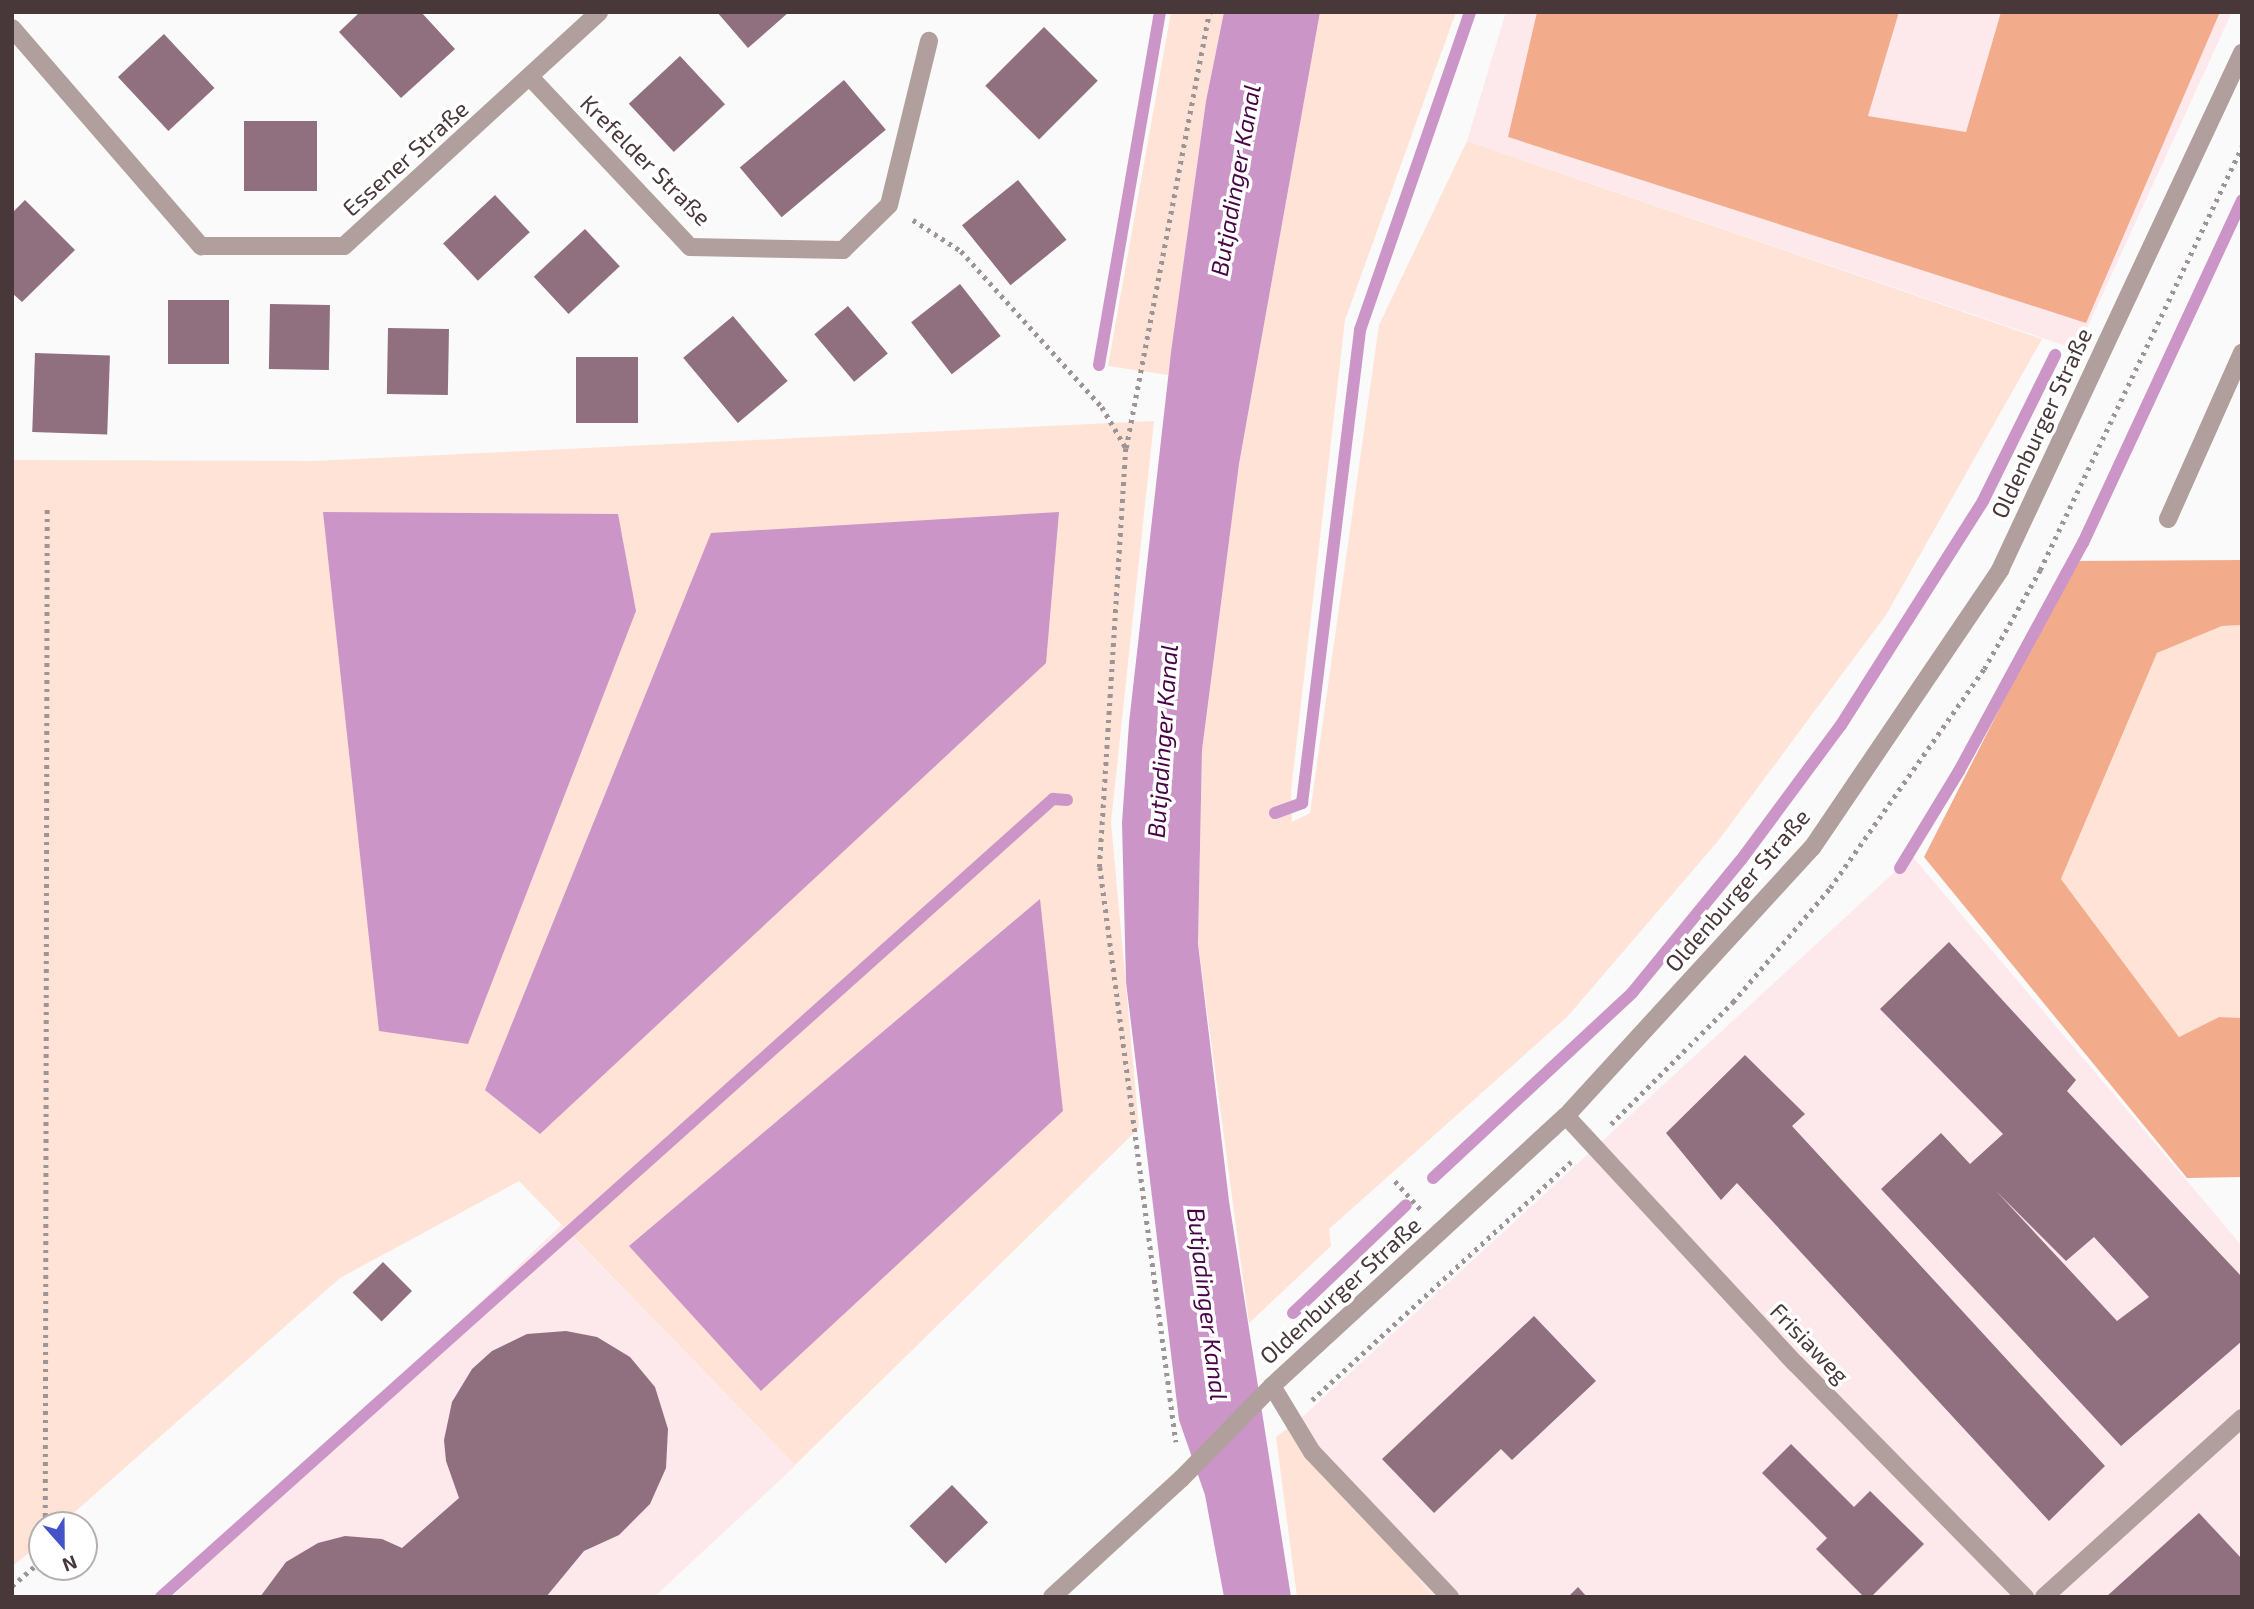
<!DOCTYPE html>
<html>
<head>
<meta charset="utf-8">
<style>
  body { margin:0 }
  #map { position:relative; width:2254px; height:1609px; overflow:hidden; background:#fafafa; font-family:"Exo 2",sans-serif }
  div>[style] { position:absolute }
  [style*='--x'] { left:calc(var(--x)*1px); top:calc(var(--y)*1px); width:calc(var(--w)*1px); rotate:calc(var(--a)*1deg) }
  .built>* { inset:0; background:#fde8ec }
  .green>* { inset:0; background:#ffe3d7 }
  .forest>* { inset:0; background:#f2ac8c }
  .water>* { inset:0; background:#cc95c7 }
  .stream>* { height:12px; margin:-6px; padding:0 6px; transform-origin:6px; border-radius:6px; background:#cc95c7 }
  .building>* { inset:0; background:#906f7f; transform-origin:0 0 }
  .path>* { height:4.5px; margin-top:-2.25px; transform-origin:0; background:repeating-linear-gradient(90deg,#9d9495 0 3.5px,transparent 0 8.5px) }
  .service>* { height:18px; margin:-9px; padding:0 9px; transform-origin:9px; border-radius:9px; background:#b09f9c }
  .minor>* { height:18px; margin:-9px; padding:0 9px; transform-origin:9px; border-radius:9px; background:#b09f9c }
  .tertiary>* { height:18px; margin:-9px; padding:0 9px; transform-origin:9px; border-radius:9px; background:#b09f9c }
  span { translate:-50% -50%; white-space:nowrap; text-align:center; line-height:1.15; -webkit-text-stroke:7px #fff; paint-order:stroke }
  .street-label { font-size:23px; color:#48383a }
  .water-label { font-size:24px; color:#480447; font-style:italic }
  .frame { position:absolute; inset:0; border:14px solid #48383a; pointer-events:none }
  .north { position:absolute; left:28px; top:1511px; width:70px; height:70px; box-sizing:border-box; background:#fff; border:2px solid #b6afb0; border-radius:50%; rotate:159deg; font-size:19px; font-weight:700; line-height:28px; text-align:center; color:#48383a }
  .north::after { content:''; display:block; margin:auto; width:24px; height:32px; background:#4453c7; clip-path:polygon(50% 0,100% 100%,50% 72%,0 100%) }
</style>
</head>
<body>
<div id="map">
  <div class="built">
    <div style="clip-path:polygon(1506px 12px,1537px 12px,1508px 137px,2085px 322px,2220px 12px,2232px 12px,2077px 350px,1467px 141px)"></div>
    <div style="clip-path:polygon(1899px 12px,2001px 12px,1966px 132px,1868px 116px)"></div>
    <div style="clip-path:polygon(1912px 856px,2242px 1246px,2242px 1597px,1432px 1597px,1299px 1420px)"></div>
    <div style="clip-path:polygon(561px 1225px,795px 1465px,793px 1468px,654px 1597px,172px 1597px)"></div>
  </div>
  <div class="green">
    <div style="clip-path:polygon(1171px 12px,1224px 12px,1206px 101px,1168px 375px,1108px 366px)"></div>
    <div style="clip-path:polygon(1320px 12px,1456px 12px,1345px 320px,1291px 791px,1292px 822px,1310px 813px,1379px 325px,1467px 141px,2042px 339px,1886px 615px,1718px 841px,1568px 1016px,1329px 1229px,1331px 1246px,1249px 1323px,1198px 944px,1202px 750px,1239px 464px)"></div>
    <div style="clip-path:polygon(1154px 421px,1111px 822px,1139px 1128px,795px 1465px,519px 1181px,340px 1278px,60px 1525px,42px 1525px,42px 1541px,12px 1567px,12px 460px,313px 461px)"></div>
    <div style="clip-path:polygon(2242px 625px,2242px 1018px,2219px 1017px,2179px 1037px,2061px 879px,2157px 653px,2222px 626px)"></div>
    <div style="clip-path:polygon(1299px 1420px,1432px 1597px,1297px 1597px,1276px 1437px)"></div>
  </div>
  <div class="forest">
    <div style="clip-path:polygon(1537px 12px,1899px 12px,1868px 116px,1966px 132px,2001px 12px,2220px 12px,2086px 323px,1508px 137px)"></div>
    <div style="clip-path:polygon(2242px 560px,2242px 625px,2222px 626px,2157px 653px,2061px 879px,2179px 1037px,2219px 1017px,2242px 1018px,2242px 1177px,2187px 1178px,1924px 857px,2075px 561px)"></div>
  </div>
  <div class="water">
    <div style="clip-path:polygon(1224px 12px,1320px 12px,1239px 464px,1202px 750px,1198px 944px,1229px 1201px,1291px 1597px,1224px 1597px,1205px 1495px,1179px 1420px,1126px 982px,1122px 823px,1129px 723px,1171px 352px,1206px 101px)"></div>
    <div style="clip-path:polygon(323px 512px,618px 514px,636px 611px,468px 1044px,379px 1031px)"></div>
    <div style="clip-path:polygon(1059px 512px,1046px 663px,540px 1134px,485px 1090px,711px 533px)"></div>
    <div style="clip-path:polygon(1040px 899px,1063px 1111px,761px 1391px,629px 1246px)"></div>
  </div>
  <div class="stream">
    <div style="--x:1099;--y:365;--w:358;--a:-80.2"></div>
    <div style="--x:1275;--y:813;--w:29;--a:-20"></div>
    <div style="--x:1302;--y:803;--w:477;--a:-83"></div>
    <div style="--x:1360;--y:330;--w:336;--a:-70.9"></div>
    <div style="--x:1900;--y:868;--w:114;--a:-58.7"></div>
    <div style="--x:1959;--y:771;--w:260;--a:-61.5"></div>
    <div style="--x:2083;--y:543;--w:378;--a:-65.1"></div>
    <div style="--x:1433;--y:1178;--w:272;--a:-42.9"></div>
    <div style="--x:1632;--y:993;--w:172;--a:-50.7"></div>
    <div style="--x:1741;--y:860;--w:168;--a:-53.5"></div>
    <div style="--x:1841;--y:725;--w:265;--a:-57.6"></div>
    <div style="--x:1983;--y:501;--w:163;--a:-63.7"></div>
    <div style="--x:1293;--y:1313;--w:156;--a:-43.7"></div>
    <div style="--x:161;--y:1597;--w:1197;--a:-41.82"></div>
    <div style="--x:1053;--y:799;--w:14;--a:4"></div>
  </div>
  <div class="building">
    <div style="clip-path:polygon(360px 12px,421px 12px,455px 49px,401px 98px,339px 32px)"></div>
    <div style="clip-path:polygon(717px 12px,789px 12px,748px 48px)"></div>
    <div style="left:1044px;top:27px;width:76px;height:83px;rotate:45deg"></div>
    <div style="left:164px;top:34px;width:74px;height:63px;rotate:47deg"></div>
    <div style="left:680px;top:56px;width:66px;height:70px;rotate:47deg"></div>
    <div style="left:844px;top:80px;width:65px;height:136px;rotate:50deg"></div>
    <div style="left:317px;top:121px;width:70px;height:73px;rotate:90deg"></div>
    <div style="left:1018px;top:180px;width:77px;height:72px;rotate:51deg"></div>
    <div style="left:495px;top:195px;width:51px;height:71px;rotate:47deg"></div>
    <div style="clip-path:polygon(25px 200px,75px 250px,22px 302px,12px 293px,12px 213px)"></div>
    <div style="left:585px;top:229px;width:51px;height:70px;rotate:47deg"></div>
    <div style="left:960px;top:284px;width:66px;height:62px;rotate:52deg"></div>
    <div style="left:168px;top:300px;width:61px;height:64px"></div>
    <div style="left:270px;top:304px;width:60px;height:65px;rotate:1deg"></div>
    <div style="left:848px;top:306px;width:62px;height:44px;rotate:50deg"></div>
    <div style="left:733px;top:316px;width:85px;height:65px;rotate:50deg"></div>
    <div style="left:388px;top:328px;width:61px;height:66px;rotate:1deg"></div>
    <div style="left:35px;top:353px;width:75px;height:79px;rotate:2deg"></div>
    <div style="left:576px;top:357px;width:62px;height:66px"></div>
    <div style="clip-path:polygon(evenodd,1949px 942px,2076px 1080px,2067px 1091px,2242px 1277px,2242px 1341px,2121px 1446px,1881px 1189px,1941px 1133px,1970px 1164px,2003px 1134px,1880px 1009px,1949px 942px,1996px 1191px,2066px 1261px,2094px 1237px,2149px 1297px,2117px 1321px,1996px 1191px)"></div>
    <div style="clip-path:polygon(1745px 1055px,1805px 1114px,1792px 1126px,2105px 1466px,2049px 1521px,1737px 1183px,1721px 1200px,1666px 1133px)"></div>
    <div style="left:383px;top:1262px;width:41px;height:43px;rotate:45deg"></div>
    <div style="clip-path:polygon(1534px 1316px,1596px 1381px,1512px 1460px,1501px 1449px,1434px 1513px,1382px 1459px)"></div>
    <div style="clip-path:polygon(566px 1331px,597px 1337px,630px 1357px,655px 1387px,668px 1429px,666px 1468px,650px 1504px,619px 1535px,584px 1551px,546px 1597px,260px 1597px,286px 1562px,318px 1543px,345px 1536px,382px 1539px,402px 1548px,459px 1498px,446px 1461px,444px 1440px,452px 1402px,472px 1369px,492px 1351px,527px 1334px)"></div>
    <div style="clip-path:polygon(1791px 1444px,1854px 1507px,1870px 1491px,1924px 1544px,1871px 1597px,1864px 1597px,1816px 1549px,1827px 1538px,1762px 1473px)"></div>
    <div style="left:952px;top:1485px;width:52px;height:59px;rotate:46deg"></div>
    <div style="clip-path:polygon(2199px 1513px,2242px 1559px,2242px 1597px,2106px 1597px)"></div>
    <div style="clip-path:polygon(1578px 1587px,1587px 1597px,1568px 1597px)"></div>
  </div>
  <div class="path">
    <div style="--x:913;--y:220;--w:57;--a:32.9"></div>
    <div style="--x:961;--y:251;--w:210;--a:47.9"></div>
    <div style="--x:1102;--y:407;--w:48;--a:59.7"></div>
    <div style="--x:1126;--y:448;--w:420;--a:93.6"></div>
    <div style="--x:1100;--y:867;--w:580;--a:82.47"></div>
    <div style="--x:1126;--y:448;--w:444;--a:-79.2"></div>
    <div style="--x:1611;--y:1124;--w:173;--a:-45"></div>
    <div style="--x:1733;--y:1002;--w:150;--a:-49.6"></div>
    <div style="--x:1830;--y:888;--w:268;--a:-54.9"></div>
    <div style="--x:1984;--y:669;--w:114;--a:-60.5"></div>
    <div style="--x:2040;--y:570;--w:470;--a:-64.5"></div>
    <div style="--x:1395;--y:1181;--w:39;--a:48"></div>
    <div style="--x:1312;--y:1400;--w:352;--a:-42.6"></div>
    <div style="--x:45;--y:1525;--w:1016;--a:-89.89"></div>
    <div style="--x:12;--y:1586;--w:40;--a:-41"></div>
  </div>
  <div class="service">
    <div style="--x:2168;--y:519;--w:182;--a:-66"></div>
    <div style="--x:1272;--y:1386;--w:77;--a:58.8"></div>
    <div style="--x:1312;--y:1452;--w:200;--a:46.4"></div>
  </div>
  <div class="minor">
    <div style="--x:12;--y:28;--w:289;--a:49.1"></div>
    <div style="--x:201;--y:246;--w:143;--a:0"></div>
    <div style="--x:344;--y:246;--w:346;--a:-42.5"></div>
    <div style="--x:530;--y:77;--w:233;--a:46.7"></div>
    <div style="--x:690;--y:247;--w:153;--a:1.1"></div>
    <div style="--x:843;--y:250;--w:64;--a:-44.4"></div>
    <div style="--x:889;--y:205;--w:169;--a:-76.3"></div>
    <div style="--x:1566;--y:1116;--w:338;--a:47.2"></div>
    <div style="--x:1796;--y:1364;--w:327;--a:45.5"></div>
    <div style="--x:2044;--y:1597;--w:267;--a:-42.1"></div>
  </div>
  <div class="tertiary">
    <div style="--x:1052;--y:1597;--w:175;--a:-42.5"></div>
    <div style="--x:1181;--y:1479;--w:130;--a:-45.6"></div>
    <div style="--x:1272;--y:1386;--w:399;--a:-42.6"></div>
    <div style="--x:1566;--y:1116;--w:364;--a:-47.5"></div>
    <div style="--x:1812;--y:848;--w:336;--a:-55.9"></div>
    <div style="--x:2000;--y:570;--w:571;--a:-64.92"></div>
  </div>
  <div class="street-label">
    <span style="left:405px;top:158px;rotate:-42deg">Essener Straße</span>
    <span style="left:646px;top:160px;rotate:45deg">Krefelder Straße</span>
    <span style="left:2041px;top:423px;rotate:-65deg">Oldenburger Straße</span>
    <span style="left:1737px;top:890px;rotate:-49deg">Oldenburger Straße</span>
    <span style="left:1340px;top:1290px;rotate:-42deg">Oldenburger Straße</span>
    <span style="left:1810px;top:1343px;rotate:46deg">Frisiaweg</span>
  </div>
  <div class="water-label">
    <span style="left:1235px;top:180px;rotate:-80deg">Butjadinger Kanal</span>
    <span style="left:1162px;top:741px;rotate:-86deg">Butjadinger Kanal</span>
    <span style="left:1208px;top:1304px;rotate:83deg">Butjadinger Kanal</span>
  </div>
  <div class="frame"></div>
  <div class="north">N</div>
</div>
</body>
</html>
